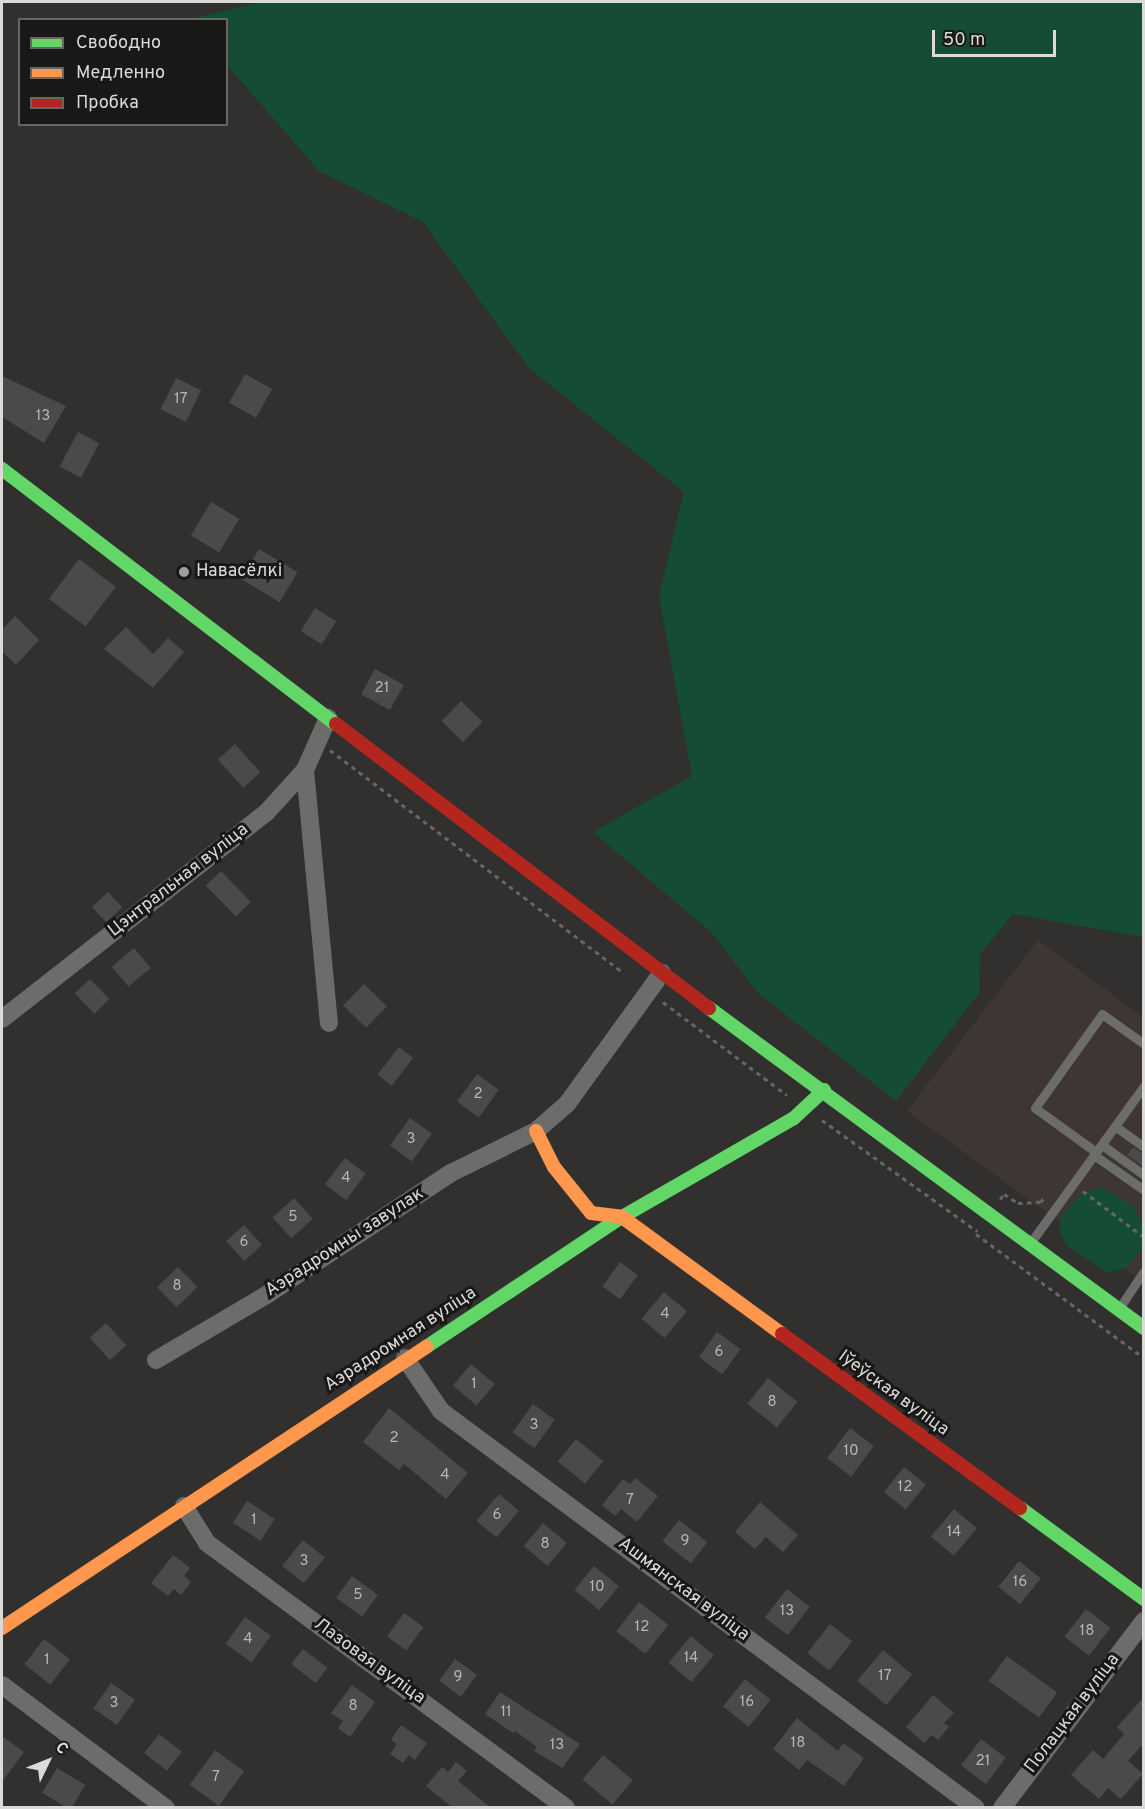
<!DOCTYPE html>
<html>
<head>
<meta charset="utf-8">
<style>
  body { margin:0 }
  #map { position:relative; width:1145px; height:1809px; overflow:hidden; background:#31302f; font-family:Overpass,sans-serif }
  div>[style] { position:absolute }
  [style*='--x'] { left:calc(var(--x)*1px); top:calc(var(--y)*1px); width:calc(var(--w)*1px); rotate:calc(var(--a)*1deg) }
  .built>* { inset:0; background:#3e3632 }
  .green>* { inset:0; background:#144d34 }
  .building>* { inset:0; background:#4b4a4a; transform-origin:0 0 }
  .path>* { height:3px; margin-top:-1.5px; transform-origin:0; background:repeating-linear-gradient(90deg,#676665 0 4.5px,transparent 0 9px) }
  .lane>* { height:9px; margin:-4.5px; padding:0 4.5px; transform-origin:4.5px; border-radius:4.5px; background:#6c6c6b }
  .street>* { height:18px; margin:-9px; padding:0 9px; transform-origin:9px; border-radius:9px; background:#6c6c6b }
  .fast>* { height:14px; margin:-7px; padding:0 7px; transform-origin:7px; border-radius:7px; background:#63d668 }
  .slow>* { height:14px; margin:-7px; padding:0 7px; transform-origin:7px; border-radius:7px; background:#ff974d }
  .jam>* { height:14px; margin:-7px; padding:0 7px; transform-origin:7px; border-radius:7px; background:#b3261e }
  .dots>* { width:16px; height:16px; translate:-50% -50%; box-sizing:border-box; border:3px solid #191817; border-radius:50% }
  span { translate:-50% -50%; white-space:nowrap; text-align:center; line-height:1.15; -webkit-text-stroke:6px #191817; paint-order:stroke }
  .number-label { font-size:15px; color:#b8b6b5 }
  .number-label span { -webkit-text-stroke-width:0 }
  .poi-label { font-size:18px; color:#dcdad9 }
  .left { translate:0 -50%; text-align:left }
  .street-label { font-size:18px; color:#dcdad9 }
  .frame { position:absolute; inset:0; border:3px solid #dcdad9; pointer-events:none }
  .legend { position:absolute; left:18px; top:18px; width:210px; height:108px; box-sizing:border-box; background:#191817; border:2px solid #676665; margin:0; padding:8px 10px; list-style:none; font-size:18px; color:#dcdad9 }
  .legend li { display:flex; align-items:center; gap:12px; height:30px }
  .legend b { width:30px; border:2px solid #676665 }
  .north { position:absolute; left:18px; top:1731px; width:60px; height:60px; -webkit-text-stroke:4px #191817; paint-order:stroke; rotate:47deg; font-size:16px; font-weight:700; line-height:24px; text-align:center; color:#dcdad9 }
  .north::after { content:''; display:block; margin:auto; width:21px; height:27px; background:#dcdad9; clip-path:polygon(50% 0,100% 100%,50% 72%,0 100%) }
  .scale { position:absolute; left:932px; top:30px; width:124px; height:27px; box-sizing:border-box; border:3px solid #dcdad9; border-top:0; padding-left:8px; font-size:18px; line-height:21px; white-space:nowrap; color:#dcdad9; -webkit-text-stroke:4px #191817; paint-order:stroke }
</style>
</head>
<body>
<div id="map">
  <div class="built">
    <div style="clip-path:polygon(1038px 940px,1143px 1017px,1143px 1282px,907px 1111px)"></div>
  </div>
  <div class="green">
    <div style="clip-path:polygon(263px 2px,1143px 2px,1143px 937px,1013px 914px,980px 954px,979px 993px,896px 1101px,758px 993px,712px 933px,593px 832px,692px 776px,659px 596px,684px 492px,529px 368px,423px 222px,319px 171px,227px 65px,226px 20px,189px 19px)"></div>
    <div style="clip-path:polygon(1101px 1187px,1134px 1207px,1143px 1226px,1142px 1248px,1128px 1266px,1108px 1273px,1066px 1245px,1059px 1228px,1061px 1217px,1080px 1195px)"></div>
  </div>
  <div class="building">
    <div style="left:245px;top:374px;width:31px;height:33px;rotate:29deg"></div>
    <div style="clip-path:polygon(2px 376px,66px 406px,44px 443px,2px 417px)"></div>
    <div style="left:176px;top:378px;width:28px;height:35px;rotate:26deg"></div>
    <div style="left:78px;top:432px;width:24px;height:39px;rotate:28deg"></div>
    <div style="left:211px;top:502px;width:33px;height:39px;rotate:31deg"></div>
    <div style="left:259px;top:549px;width:45px;height:35px;rotate:31deg"></div>
    <div style="left:79px;top:559px;width:46px;height:50px;rotate:37deg"></div>
    <div style="left:315px;top:608px;width:25px;height:27px;rotate:32deg"></div>
    <div style="clip-path:polygon(15px 616px,39px 640px,16px 665px,2px 651px,2px 630px)"></div>
    <div style="clip-path:polygon(126px 627px,153px 654px,168px 638px,184px 652px,153px 688px,104px 649px)"></div>
    <div style="left:375px;top:669px;width:33px;height:29px;rotate:29deg"></div>
    <div style="left:461px;top:701px;width:30px;height:28px;rotate:44deg"></div>
    <div style="left:235px;top:744px;width:38px;height:23px;rotate:48deg"></div>
    <div style="left:221px;top:871px;width:43px;height:21px;rotate:46deg"></div>
    <div style="left:108px;top:892px;width:21px;height:22px;rotate:47deg"></div>
    <div style="left:134px;top:948px;width:26px;height:29px;rotate:50deg"></div>
    <div style="left:90px;top:979px;width:28px;height:21px;rotate:46deg"></div>
    <div style="left:364px;top:984px;width:32px;height:30px;rotate:44deg"></div>
    <div style="left:399px;top:1047px;width:18px;height:35px;rotate:38deg"></div>
    <div style="left:477px;top:1074px;width:27px;height:34px;rotate:36deg"></div>
    <div style="left:410px;top:1118px;width:27px;height:34px;rotate:36deg"></div>
    <div style="clip-path:polygon(1133px 1147px,1143px 1154px,1143px 1166px,1127px 1155px)"></div>
    <div style="left:345px;top:1158px;width:26px;height:33px;rotate:37deg"></div>
    <div style="left:294px;top:1198px;width:28px;height:29px;rotate:48deg"></div>
    <div style="left:244px;top:1225px;width:27px;height:24px;rotate:48deg"></div>
    <div style="left:620px;top:1262px;width:22px;height:30px;rotate:36deg"></div>
    <div style="left:178px;top:1267px;width:28px;height:29px;rotate:46deg"></div>
    <div style="left:664px;top:1292px;width:30px;height:35px;rotate:40deg"></div>
    <div style="left:106px;top:1323px;width:30px;height:22px;rotate:48deg"></div>
    <div style="left:717px;top:1332px;width:29px;height:31px;rotate:36deg"></div>
    <div style="left:471px;top:1364px;width:31px;height:28px;rotate:40deg"></div>
    <div style="left:768px;top:1378px;width:38px;height:33px;rotate:39deg"></div>
    <div style="left:533px;top:1404px;width:27px;height:35px;rotate:36deg"></div>
    <div style="clip-path:polygon(389px 1408px,468px 1473px,446px 1499px,404px 1464px,399px 1470px,363px 1442px)"></div>
    <div style="left:850px;top:1428px;width:30px;height:38px;rotate:37deg"></div>
    <div style="left:576px;top:1439px;width:35px;height:29px;rotate:39deg"></div>
    <div style="left:904px;top:1467px;width:28px;height:32px;rotate:39deg"></div>
    <div style="clip-path:polygon(635px 1478px,658px 1496px,637px 1522px,621px 1509px,615px 1516px,602px 1505px,623px 1479px,630px 1484px)"></div>
    <div style="left:499px;top:1494px;width:26px;height:35px;rotate:40deg"></div>
    <div style="left:247px;top:1501px;width:33px;height:26px;rotate:33deg"></div>
    <div style="clip-path:polygon(760px 1502px,798px 1535px,783px 1552px,766px 1537px,755px 1549px,735px 1532px)"></div>
    <div style="left:954px;top:1509px;width:30px;height:36px;rotate:40deg"></div>
    <div style="left:679px;top:1520px;width:36px;height:27px;rotate:38deg"></div>
    <div style="left:543px;top:1523px;width:31px;height:30px;rotate:40deg"></div>
    <div style="left:303px;top:1540px;width:28px;height:33px;rotate:39deg"></div>
    <div style="clip-path:polygon(173px 1555px,190px 1568px,184px 1576px,191px 1582px,181px 1595px,174px 1589px,168px 1596px,151px 1583px)"></div>
    <div style="left:1019px;top:1561px;width:28px;height:33px;rotate:39deg"></div>
    <div style="left:594px;top:1566px;width:32px;height:31px;rotate:39deg"></div>
    <div style="left:352px;top:1576px;width:32px;height:27px;rotate:36deg"></div>
    <div style="left:787px;top:1589px;width:29px;height:36px;rotate:38deg"></div>
    <div style="left:639px;top:1602px;width:37px;height:37px;rotate:38deg"></div>
    <div style="left:1086px;top:1609px;width:31px;height:35px;rotate:38deg"></div>
    <div style="left:404px;top:1613px;width:24px;height:29px;rotate:36deg"></div>
    <div style="left:245px;top:1617px;width:32px;height:33px;rotate:36deg"></div>
    <div style="left:830px;top:1624px;width:28px;height:37px;rotate:38deg"></div>
    <div style="left:691px;top:1636px;width:30px;height:35px;rotate:40deg"></div>
    <div style="left:44px;top:1639px;width:33px;height:32px;rotate:38deg"></div>
    <div style="left:303px;top:1649px;width:31px;height:19px;rotate:38deg"></div>
    <div style="left:883px;top:1650px;width:38px;height:40px;rotate:40deg"></div>
    <div style="left:1007px;top:1656px;width:62px;height:31px;rotate:36deg"></div>
    <div style="left:455px;top:1659px;width:27px;height:27px;rotate:36deg"></div>
    <div style="left:745px;top:1679px;width:33px;height:35px;rotate:39deg"></div>
    <div style="left:111px;top:1683px;width:29px;height:31px;rotate:35deg"></div>
    <div style="clip-path:polygon(352px 1685px,375px 1702px,350px 1737px,338px 1728px,343px 1721px,331px 1713px)"></div>
    <div style="clip-path:polygon(500px 1692px,580px 1744px,562px 1768px,534px 1751px,537px 1747px,515px 1731px,513px 1733px,485px 1714px)"></div>
    <div style="clip-path:polygon(933px 1695px,954px 1713px,944px 1723px,949px 1727px,938px 1740px,932px 1735px,924px 1743px,906px 1727px)"></div>
    <div style="clip-path:polygon(1143px 1698px,1143px 1744px,1128px 1761px,1143px 1774px,1121px 1799px,1108px 1788px,1099px 1799px,1071px 1775px,1093px 1750px,1103px 1759px,1124px 1734px,1117px 1727px)"></div>
    <div style="clip-path:polygon(797px 1718px,838px 1751px,843px 1743px,864px 1758px,844px 1786px,807px 1760px,799px 1770px,773px 1749px)"></div>
    <div style="clip-path:polygon(401px 1725px,427px 1743px,415px 1760px,409px 1755px,403px 1763px,390px 1754px,397px 1744px,391px 1740px)"></div>
    <div style="left:159px;top:1734px;width:29px;height:24px;rotate:38deg"></div>
    <div style="clip-path:polygon(2px 1736px,24px 1752px,2px 1782px)"></div>
    <div style="left:981px;top:1739px;width:31px;height:33px;rotate:37deg"></div>
    <div style="left:215px;top:1750px;width:36px;height:43px;rotate:36deg"></div>
    <div style="left:603px;top:1755px;width:39px;height:32px;rotate:40deg"></div>
    <div style="clip-path:polygon(456px 1762px,467px 1771px,458px 1781px,491px 1808px,453px 1808px,426px 1786px,442px 1767px,448px 1772px)"></div>
    <div style="left:57px;top:1768px;width:33px;height:29px;rotate:31deg"></div>
  </div>
  <div class="path">
    <div style="--x:330;--y:750;--w:369;--a:37.2"></div>
    <div style="--x:663;--y:1002;--w:155;--a:36.9"></div>
    <div style="--x:822;--y:1120;--w:191;--a:35.6"></div>
    <div style="--x:1083;--y:1191;--w:76;--a:37"></div>
    <div style="--x:1000;--y:1199;--w:6;--a:-51"></div>
    <div style="--x:1004;--y:1194;--w:17;--a:33"></div>
    <div style="--x:1018;--y:1203;--w:22;--a:-3"></div>
    <div style="--x:1040;--y:1202;--w:8;--a:-40"></div>
    <div style="--x:976;--y:1234;--w:209;--a:36.4"></div>
  </div>
  <div class="lane">
    <div style="--x:1115;--y:1126;--w:36;--a:36"></div>
    <div style="--x:1102;--y:1145;--w:52;--a:35.5"></div>
    <div style="--x:1096;--y:1152;--w:75;--a:-144.2"></div>
    <div style="--x:1035;--y:1108;--w:115;--a:-54.5"></div>
    <div style="--x:1102;--y:1014;--w:52;--a:35.5"></div>
    <div style="--x:1094;--y:1155;--w:85;--a:-54.1"></div>
    <div style="--x:1031;--y:1242;--w:107;--a:-54.1"></div>
    <div style="--x:1094;--y:1155;--w:61;--a:35"></div>
    <div style="--x:1120;--y:1307;--w:43;--a:-56.3"></div>
  </div>
  <div class="street">
    <div style="--x:305;--y:770;--w:254;--a:84.6"></div>
    <div style="--x:2;--y:1019;--w:335;--a:-38"></div>
    <div style="--x:266;--y:813;--w:58;--a:-47.8"></div>
    <div style="--x:305;--y:770;--w:57;--a:-66.1"></div>
    <div style="--x:405;--y:1358;--w:64;--a:55.8"></div>
    <div style="--x:441;--y:1411;--w:666;--a:36.58"></div>
    <div style="--x:156;--y:1360;--w:130;--a:-30.5"></div>
    <div style="--x:268;--y:1294;--w:219;--a:-33.5"></div>
    <div style="--x:451;--y:1173;--w:95;--a:-26.3"></div>
    <div style="--x:536;--y:1131;--w:41;--a:-41.1"></div>
    <div style="--x:567;--y:1104;--w:162;--a:-54.1"></div>
    <div style="--x:184;--y:1506;--w:44;--a:58.1"></div>
    <div style="--x:207;--y:1543;--w:446;--a:36.4"></div>
    <div style="--x:2;--y:1685;--w:205;--a:36.9"></div>
    <div style="--x:1002;--y:1808;--w:235;--a:-52.8"></div>
  </div>
  <div class="fast">
    <div style="--x:2;--y:469;--w:420;--a:37.4"></div>
    <div style="--x:709;--y:1008;--w:540;--a:36.34"></div>
    <div style="--x:426;--y:1347;--w:235;--a:-33.6"></div>
    <div style="--x:622;--y:1217;--w:198;--a:-29.9"></div>
    <div style="--x:794;--y:1118;--w:41;--a:-43"></div>
    <div style="--x:1020;--y:1508;--w:154;--a:36.3"></div>
  </div>
  <div class="slow">
    <div style="--x:536;--y:1131;--w:40;--a:63.4"></div>
    <div style="--x:554;--y:1167;--w:59;--a:51.2"></div>
    <div style="--x:591;--y:1213;--w:31;--a:7"></div>
    <div style="--x:622;--y:1217;--w:198;--a:36.2"></div>
    <div style="--x:2;--y:1628;--w:509;--a:-33.53"></div>
  </div>
  <div class="jam">
    <div style="--x:336;--y:724;--w:469;--a:37.3"></div>
    <div style="--x:782;--y:1334;--w:295;--a:36.2"></div>
  </div>
  <div class="dots">
    <div style="left:184px;top:572px;background:#a09e9e"></div>
  </div>
  <div class="number-label">
    <span style="left:181px;top:400px">17</span>
    <span style="left:43px;top:417px">13</span>
    <span style="left:382px;top:689px">21</span>
    <span style="left:478px;top:1095px">2</span>
    <span style="left:411px;top:1140px">3</span>
    <span style="left:346px;top:1179px">4</span>
    <span style="left:293px;top:1218px">5</span>
    <span style="left:244px;top:1243px">6</span>
    <span style="left:177px;top:1287px">8</span>
    <span style="left:665px;top:1315px">4</span>
    <span style="left:719px;top:1353px">6</span>
    <span style="left:474px;top:1385px">1</span>
    <span style="left:772px;top:1403px">8</span>
    <span style="left:534px;top:1426px">3</span>
    <span style="left:394px;top:1439px">2</span>
    <span style="left:851px;top:1452px">10</span>
    <span style="left:445px;top:1476px">4</span>
    <span style="left:905px;top:1488px">12</span>
    <span style="left:630px;top:1501px">7</span>
    <span style="left:497px;top:1516px">6</span>
    <span style="left:254px;top:1521px">1</span>
    <span style="left:954px;top:1533px">14</span>
    <span style="left:685px;top:1542px">9</span>
    <span style="left:545px;top:1545px">8</span>
    <span style="left:304px;top:1562px">3</span>
    <span style="left:1020px;top:1583px">16</span>
    <span style="left:597px;top:1588px">10</span>
    <span style="left:358px;top:1596px">5</span>
    <span style="left:787px;top:1612px">13</span>
    <span style="left:642px;top:1628px">12</span>
    <span style="left:1087px;top:1632px">18</span>
    <span style="left:248px;top:1640px">4</span>
    <span style="left:691px;top:1659px">14</span>
    <span style="left:47px;top:1661px">1</span>
    <span style="left:885px;top:1677px">17</span>
    <span style="left:458px;top:1678px">9</span>
    <span style="left:747px;top:1703px">16</span>
    <span style="left:114px;top:1704px">3</span>
    <span style="left:353px;top:1707px">8</span>
    <span style="left:506px;top:1713px">11</span>
    <span style="left:798px;top:1744px">18</span>
    <span style="left:557px;top:1746px">13</span>
    <span style="left:983px;top:1762px">21</span>
    <span style="left:216px;top:1778px">7</span>
  </div>
  <div class="poi-label">
    <span class="left" style="left:196px;top:572px">Навасёлкі</span>
  </div>
  <div class="street-label">
    <span style="left:179px;top:881px;rotate:-38deg">Цэнтральная вуліца</span>
    <span style="left:345px;top:1243px;rotate:-33deg">Аэрадромны завулак</span>
    <span style="left:401px;top:1340px;rotate:-33deg">Аэрадромная вуліца</span>
    <span style="left:893px;top:1394px;rotate:36deg">Іўеўская вуліца</span>
    <span style="left:683px;top:1590px;rotate:37deg">Ашмянская вуліца</span>
    <span style="left:369px;top:1662px;rotate:36deg">Лазовая вуліца</span>
    <span style="left:1073px;top:1714px;rotate:-53deg">Полацкая вуліца</span>
  </div>
  <div class="frame"></div>
  <ul class="legend">
  <li><b style="height:8px;background:#63d668"></b>Свободно</li>
  <li><b style="height:8px;background:#ff974d"></b>Медленно</li>
  <li><b style="height:8px;background:#b3261e"></b>Пробка</li>
  </ul>
  <div class="north">С</div>
  <div class="scale">50 m</div>
</div>
</body>
</html>
